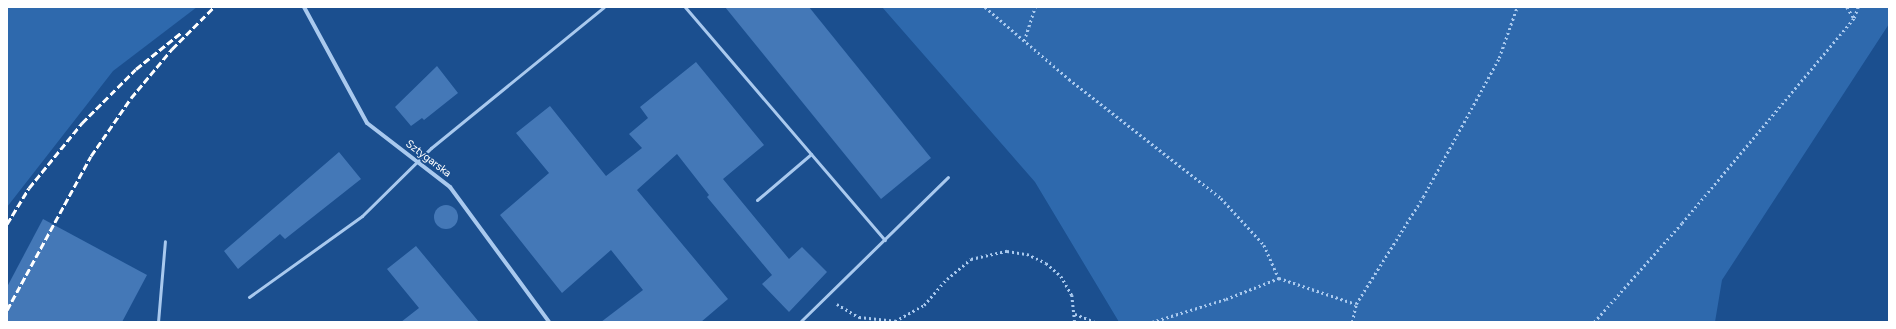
<!DOCTYPE html>
<html>
<head>
<meta charset="utf-8">
<style>
  body { margin:0 }
  #map { position:relative; width:1896px; height:329px; overflow:hidden; background:#1b4f8f; font-family:Figtree,sans-serif }
  div>[style] { position:absolute }
  [style*='--x'] { left:calc(var(--x)*1px); top:calc(var(--y)*1px); width:calc(var(--w)*1px); rotate:calc(var(--a)*1deg) }
  .green>* { inset:0; background:#2e69ad }
  .building>* { inset:0; background:#4478b7 }
  .round { border-radius:50% }
  .path>* { height:2.5px; margin-top:-1.25px; transform-origin:0; background:repeating-linear-gradient(90deg,#a9c9ee 0 2px,transparent 0 5px) }
  .service>* { height:3px; margin:-1.5px; padding:0 1.5px; transform-origin:1.5px; border-radius:1.5px; background:#a9c9ee }
  .minor>* { height:4px; margin:-2px; padding:0 2px; transform-origin:2px; border-radius:2px; background:#a9c9ee }
  .rail>* { height:3px; margin-top:-1.5px; transform-origin:0; background:repeating-linear-gradient(90deg,#fff 0 7px,transparent 0 10px) }
  span { translate:-50% -50%; white-space:nowrap; text-align:center; line-height:1.15; -webkit-text-stroke:3.5px #1b4f8f; paint-order:stroke }
  .street-label { font-size:11px; color:#fff }
  .frame { position:absolute; inset:0; border:8px solid #fff; pointer-events:none }
</style>
</head>
<body>
<div id="map">
  <div class="green">
    <div style="clip-path:polygon(7px 7px,197px 7px,113px 71px,7px 207px)"></div>
    <div style="clip-path:polygon(882px 7px,1889px 7px,1889px 24px,1722px 280px,1715px 322px,1119px 322px,1035px 182px)"></div>
  </div>
  <div class="building">
    <div style="clip-path:polygon(725px 7px,809px 7px,931px 158px,881px 199px)"></div>
    <div style="clip-path:polygon(696px 62px,764px 145px,723px 179px,789px 259px,802px 247px,827px 272px,789px 312px,762px 284px,772px 275px,707px 197px,709px 195px,677px 154px,637px 190px,728px 299px,701px 322px,601px 322px,643px 290px,611px 250px,562px 293px,500px 215px,549px 173px,516px 133px,550px 106px,606px 176px,642px 148px,629px 134px,648px 118px,640px 107px)"></div>
    <div style="clip-path:polygon(437px 66px,458px 93px,424px 120px,422px 118px,411px 126px,395px 107px)"></div>
    <div style="clip-path:polygon(339px 152px,361px 179px,285px 239px,280px 234px,238px 269px,224px 251px)"></div>
    <div class="round" style="left:434px;top:205px;width:24px;height:24px"></div>
    <div style="clip-path:polygon(43px 219px,147px 275px,122px 322px,7px 322px,7px 287px)"></div>
    <div style="clip-path:polygon(416px 246px,479px 322px,401px 322px,419px 308px,387px 269px)"></div>
  </div>
  <div class="path">
    <div style="--x:985;--y:7;--w:111;--a:40.6"></div>
    <div style="--x:1069;--y:79;--w:193;--a:38.1"></div>
    <div style="--x:1221;--y:198;--w:64;--a:47.5"></div>
    <div style="--x:1264;--y:245;--w:36;--a:66"></div>
    <div style="--x:1847;--y:7;--w:13;--a:58"></div>
    <div style="--x:1024;--y:41;--w:36;--a:-72"></div>
    <div style="--x:837;--y:304;--w:26;--a:31"></div>
    <div style="--x:859;--y:317;--w:36;--a:6"></div>
    <div style="--x:895;--y:321;--w:33;--a:-29"></div>
    <div style="--x:924;--y:305;--w:35;--a:-49"></div>
    <div style="--x:947;--y:279;--w:31;--a:-40"></div>
    <div style="--x:971;--y:259;--w:37;--a:-13"></div>
    <div style="--x:1007;--y:251;--w:20;--a:9"></div>
    <div style="--x:1027;--y:254;--w:21;--a:25"></div>
    <div style="--x:1046;--y:263;--w:20;--a:41"></div>
    <div style="--x:1061;--y:276;--w:22;--a:60"></div>
    <div style="--x:1072;--y:295;--w:27;--a:84"></div>
    <div style="--x:1075;--y:314;--w:22;--a:22"></div>
    <div style="--x:1152;--y:322;--w:77;--a:-17.3"></div>
    <div style="--x:1226;--y:299;--w:57;--a:-21.6"></div>
    <div style="--x:1279;--y:278;--w:81;--a:18.7"></div>
    <div style="--x:1352;--y:322;--w:18;--a:-77"></div>
    <div style="--x:1356;--y:304;--w:126;--a:-57.9"></div>
    <div style="--x:1423;--y:197;--w:158;--a:-61.3"></div>
    <div style="--x:1499;--y:58;--w:54;--a:-70.6"></div>
    <div style="--x:1594;--y:322;--w:132;--a:-48.4"></div>
    <div style="--x:1682;--y:223;--w:268;--a:-50"></div>
    <div style="--x:1854;--y:18;--w:12;--a:-70"></div>
  </div>
  <div class="service">
    <div style="--x:685;--y:7;--w:307;--a:49.4"></div>
    <div style="--x:757;--y:200;--w:71;--a:-40.4"></div>
    <div style="--x:249;--y:297;--w:139;--a:-35.6"></div>
    <div style="--x:362;--y:216;--w:97;--a:-44.6"></div>
    <div style="--x:431;--y:148;--w:223;--a:-39.2"></div>
    <div style="--x:158;--y:322;--w:81;--a:-85.1"></div>
    <div style="--x:800;--y:322;--w:207;--a:-44.4"></div>
  </div>
  <div class="minor">
    <div style="--x:304;--y:7;--w:132;--a:61.5"></div>
    <div style="--x:367;--y:123;--w:105;--a:37.6"></div>
    <div style="--x:450;--y:187;--w:167;--a:53.7"></div>
  </div>
  <div class="rail">
    <div style="--x:7;--y:224;--w:42;--a:-58.6"></div>
    <div style="--x:29;--y:188;--w:84;--a:-50.8"></div>
    <div style="--x:82;--y:123;--w:76;--a:-45"></div>
    <div style="--x:136;--y:69;--w:59;--a:-38.8"></div>
    <div style="--x:7;--y:310;--w:175;--a:-61.4"></div>
    <div style="--x:91;--y:156;--w:70;--a:-55.4"></div>
    <div style="--x:131;--y:98;--w:64;--a:-50.1"></div>
    <div style="--x:172;--y:49;--w:59;--a:-45"></div>
  </div>
  <div class="street-label">
    <span style="left:428px;top:159px;rotate:37deg">Sztygarska</span>
  </div>
  <div class="frame"></div>
</div>
</body>
</html>
